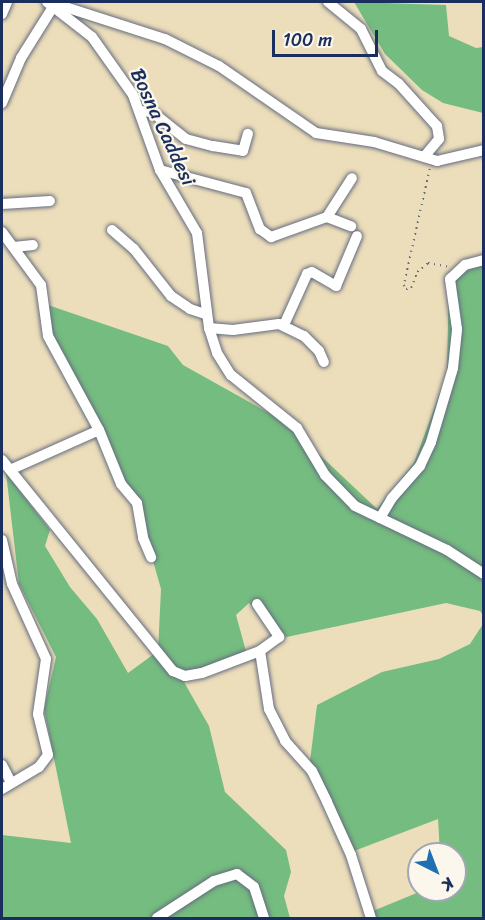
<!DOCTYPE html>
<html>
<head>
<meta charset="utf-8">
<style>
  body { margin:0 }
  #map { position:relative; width:485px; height:920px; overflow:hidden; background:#eddebb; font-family:Sriracha,sans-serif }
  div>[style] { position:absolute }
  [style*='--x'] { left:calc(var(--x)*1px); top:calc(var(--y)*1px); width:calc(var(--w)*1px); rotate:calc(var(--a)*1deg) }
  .forest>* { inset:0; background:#75bc80 }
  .path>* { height:1.5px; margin-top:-0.75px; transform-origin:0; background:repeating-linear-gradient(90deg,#646c7f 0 1.5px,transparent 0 6px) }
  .roads { filter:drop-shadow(0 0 2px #646c7f) drop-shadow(0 0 2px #646c7f) }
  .minor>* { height:10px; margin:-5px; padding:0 5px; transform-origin:5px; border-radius:5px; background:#fff }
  span { translate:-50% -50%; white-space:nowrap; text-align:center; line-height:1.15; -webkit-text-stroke:4.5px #fbf7ec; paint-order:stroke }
  .street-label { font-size:20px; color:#1b2f5e }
  .frame { position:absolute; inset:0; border:3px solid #1b2f5e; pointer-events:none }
  .north { position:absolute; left:407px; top:842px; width:60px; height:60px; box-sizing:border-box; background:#fbf7ec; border:2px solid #a1a7b3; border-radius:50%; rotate:138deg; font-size:16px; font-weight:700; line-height:24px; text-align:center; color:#1b2f5e }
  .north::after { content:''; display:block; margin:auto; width:21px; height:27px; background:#1f6fb2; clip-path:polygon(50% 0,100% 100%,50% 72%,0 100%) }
  .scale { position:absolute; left:272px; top:30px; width:106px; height:27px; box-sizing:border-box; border:3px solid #1b2f5e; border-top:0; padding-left:8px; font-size:18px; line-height:21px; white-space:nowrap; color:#1b2f5e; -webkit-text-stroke:4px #fbf7ec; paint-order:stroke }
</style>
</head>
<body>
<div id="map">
  <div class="forest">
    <div style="clip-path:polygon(354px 2px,446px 5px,449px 36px,476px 48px,483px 47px,483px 113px,443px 103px,422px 90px,385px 54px)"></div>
    <div style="clip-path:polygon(483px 258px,483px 615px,480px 611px,446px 603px,282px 638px,249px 603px,236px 615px,247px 655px,184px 682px,209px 726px,225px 792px,286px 850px,291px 872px,284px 896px,290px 918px,2px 918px,2px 835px,71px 843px,44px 709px,56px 657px,19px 584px,6px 473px,50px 530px,45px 546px,70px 587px,97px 619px,128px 673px,158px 651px,161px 589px,139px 512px,51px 338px,45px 304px,168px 346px,183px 365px,285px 422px,377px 509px,414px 463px,447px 374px,449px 272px)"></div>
    <div style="clip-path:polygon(483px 624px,483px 918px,371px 918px,368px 913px,424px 890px,455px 890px,455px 854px,440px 854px,438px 819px,354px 851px,309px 769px,317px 705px,382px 672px,439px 659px,470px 644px)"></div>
  </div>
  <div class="path">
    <div style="--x:430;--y:169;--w:119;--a:102.6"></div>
    <div style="--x:404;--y:285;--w:4;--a:63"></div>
    <div style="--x:406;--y:289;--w:5;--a:-11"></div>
    <div style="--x:411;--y:288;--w:17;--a:-69"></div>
    <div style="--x:417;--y:272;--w:14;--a:-39"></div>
    <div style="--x:428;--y:263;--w:23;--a:10"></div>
  </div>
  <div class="roads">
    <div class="minor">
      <div style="--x:47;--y:2;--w:57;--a:37.9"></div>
      <div style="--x:92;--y:37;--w:71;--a:54.7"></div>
      <div style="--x:133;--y:95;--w:80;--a:70.2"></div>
      <div style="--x:160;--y:170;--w:73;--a:59.6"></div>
      <div style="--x:197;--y:233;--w:96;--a:82.8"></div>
      <div style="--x:209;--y:328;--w:26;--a:72"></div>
      <div style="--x:217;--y:353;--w:26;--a:58"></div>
      <div style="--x:231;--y:375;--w:85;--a:38.8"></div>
      <div style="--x:297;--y:428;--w:55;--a:59.2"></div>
      <div style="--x:325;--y:475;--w:43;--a:45.9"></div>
      <div style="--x:355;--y:506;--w:102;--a:25.6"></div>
      <div style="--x:447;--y:550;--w:44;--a:33"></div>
      <div style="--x:328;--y:2;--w:43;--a:39.3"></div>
      <div style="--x:361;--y:29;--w:47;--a:63.4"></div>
      <div style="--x:382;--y:71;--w:21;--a:37"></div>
      <div style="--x:399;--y:84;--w:57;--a:47.9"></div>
      <div style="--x:437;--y:126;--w:13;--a:81"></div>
      <div style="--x:439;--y:139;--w:23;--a:130"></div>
      <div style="--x:59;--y:5;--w:111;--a:17.8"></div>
      <div style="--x:165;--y:39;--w:60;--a:26.6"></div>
      <div style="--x:219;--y:66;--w:118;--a:34.6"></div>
      <div style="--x:316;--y:133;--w:59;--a:8.8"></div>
      <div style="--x:374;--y:142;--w:66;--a:16.8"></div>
      <div style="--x:437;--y:161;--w:48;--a:-13.2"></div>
      <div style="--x:2;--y:14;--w:13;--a:-67"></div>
      <div style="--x:2;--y:103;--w:49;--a:-67.1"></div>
      <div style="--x:21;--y:58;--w:66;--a:-58"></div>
      <div style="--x:140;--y:111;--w:12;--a:5"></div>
      <div style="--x:152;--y:112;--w:43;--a:38.5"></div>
      <div style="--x:186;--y:139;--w:28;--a:15"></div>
      <div style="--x:213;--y:146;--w:30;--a:9"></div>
      <div style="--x:243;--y:151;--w:18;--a:-74"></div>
      <div style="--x:160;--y:170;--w:89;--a:15"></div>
      <div style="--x:246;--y:193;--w:39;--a:69"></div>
      <div style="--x:260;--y:229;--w:14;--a:36"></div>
      <div style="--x:271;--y:237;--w:59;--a:-19.7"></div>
      <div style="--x:327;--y:217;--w:26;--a:21"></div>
      <div style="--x:2;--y:204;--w:48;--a:-3.6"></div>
      <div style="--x:327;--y:217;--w:46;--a:-57.3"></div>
      <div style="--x:112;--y:230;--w:29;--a:41"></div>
      <div style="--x:134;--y:249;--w:60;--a:51.8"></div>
      <div style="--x:171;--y:296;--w:23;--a:34"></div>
      <div style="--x:190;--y:309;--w:16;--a:18"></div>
      <div style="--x:2;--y:232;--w:66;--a:53.7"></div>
      <div style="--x:41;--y:285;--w:51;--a:82.2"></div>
      <div style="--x:48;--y:336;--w:107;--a:61.5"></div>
      <div style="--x:99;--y:430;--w:58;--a:67.8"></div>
      <div style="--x:121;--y:484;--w:25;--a:50"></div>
      <div style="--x:137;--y:503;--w:36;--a:80"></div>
      <div style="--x:143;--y:538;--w:21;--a:67"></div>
      <div style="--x:14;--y:247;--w:19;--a:-6"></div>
      <div style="--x:284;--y:325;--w:56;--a:-65.7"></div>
      <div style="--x:307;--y:274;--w:5;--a:-22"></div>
      <div style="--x:312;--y:272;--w:28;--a:30"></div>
      <div style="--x:336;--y:286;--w:54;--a:-67.2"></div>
      <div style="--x:209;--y:328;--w:24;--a:5"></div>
      <div style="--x:233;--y:330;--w:46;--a:-7.4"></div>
      <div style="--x:279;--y:324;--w:28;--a:26"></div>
      <div style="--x:304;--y:336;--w:21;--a:45"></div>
      <div style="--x:319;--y:351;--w:12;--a:66"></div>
      <div style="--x:2;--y:460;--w:272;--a:51"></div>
      <div style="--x:173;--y:671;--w:13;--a:23"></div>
      <div style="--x:185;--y:676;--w:17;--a:-10"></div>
      <div style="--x:202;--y:673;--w:62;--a:-20.8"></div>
      <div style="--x:260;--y:651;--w:59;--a:81.2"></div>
      <div style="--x:269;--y:709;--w:36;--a:63"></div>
      <div style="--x:285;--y:741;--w:40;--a:48"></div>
      <div style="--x:312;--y:771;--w:34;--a:64"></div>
      <div style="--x:327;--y:802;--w:58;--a:65.6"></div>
      <div style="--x:351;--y:855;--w:66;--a:72.4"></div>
      <div style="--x:12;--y:469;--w:95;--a:-24.1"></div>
      <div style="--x:380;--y:518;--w:23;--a:-59"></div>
      <div style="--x:392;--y:498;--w:43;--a:-48.8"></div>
      <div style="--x:420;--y:466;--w:26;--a:-65"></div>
      <div style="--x:431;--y:442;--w:77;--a:-73.4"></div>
      <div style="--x:453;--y:368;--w:39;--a:-84"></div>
      <div style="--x:457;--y:329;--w:50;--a:-98"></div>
      <div style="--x:450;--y:279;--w:21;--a:-43"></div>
      <div style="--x:465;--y:265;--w:20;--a:-15"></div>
      <div style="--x:2;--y:540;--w:45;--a:77.2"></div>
      <div style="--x:12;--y:584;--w:82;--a:65.6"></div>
      <div style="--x:46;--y:659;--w:56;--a:98.3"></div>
      <div style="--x:38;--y:714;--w:42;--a:76.3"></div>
      <div style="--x:48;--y:755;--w:15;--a:127"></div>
      <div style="--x:39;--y:767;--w:43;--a:149.3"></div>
      <div style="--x:257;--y:604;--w:40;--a:56"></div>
      <div style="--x:279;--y:637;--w:24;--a:144"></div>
      <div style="--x:2;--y:765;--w:20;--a:63"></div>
      <div style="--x:157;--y:918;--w:68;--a:-33"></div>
      <div style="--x:214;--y:881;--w:24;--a:-17"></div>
      <div style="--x:237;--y:874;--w:21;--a:37"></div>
      <div style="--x:254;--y:887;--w:33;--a:72"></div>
    </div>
  </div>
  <div class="street-label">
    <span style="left:163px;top:127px;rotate:65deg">Bosna Caddesi</span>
  </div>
  <div class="frame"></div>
  <div class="north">K</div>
  <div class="scale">100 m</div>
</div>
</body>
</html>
